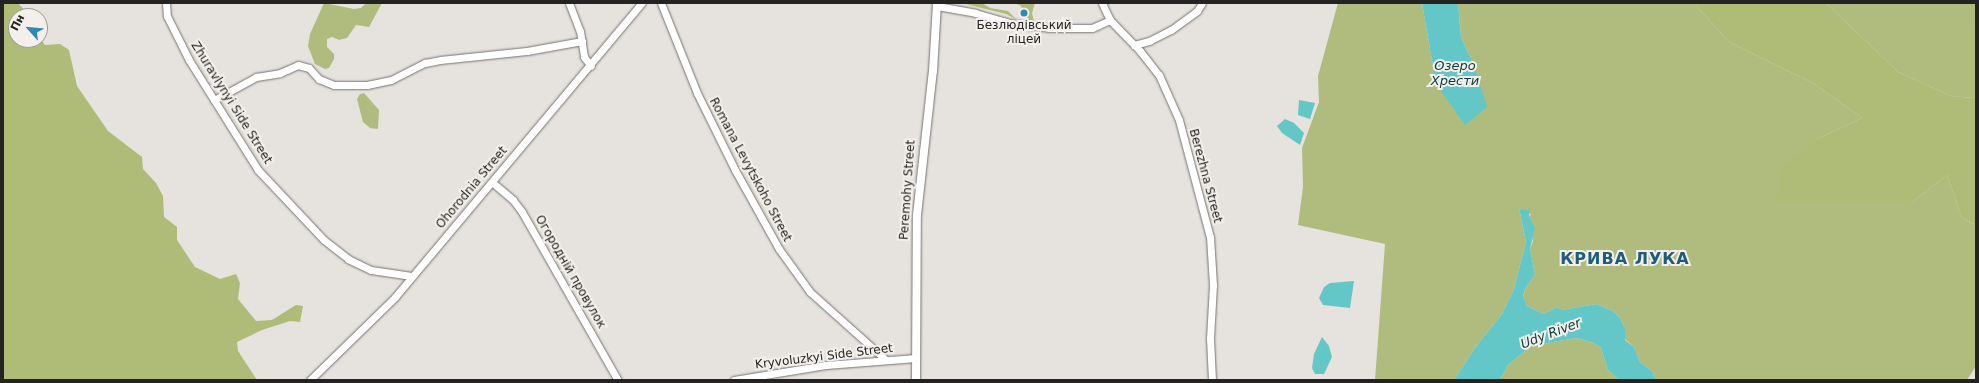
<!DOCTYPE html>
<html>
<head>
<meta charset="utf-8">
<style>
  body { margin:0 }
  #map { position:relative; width:1979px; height:383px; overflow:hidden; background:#e6e2dd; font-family:"DejaVu Sans",sans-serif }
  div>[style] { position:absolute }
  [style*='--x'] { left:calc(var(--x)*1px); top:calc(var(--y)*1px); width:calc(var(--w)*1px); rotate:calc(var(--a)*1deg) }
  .green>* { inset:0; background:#afbc7e }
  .forest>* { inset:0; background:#aebc77 }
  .water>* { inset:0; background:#64c7c7 }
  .roads { filter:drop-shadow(0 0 1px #76736e) drop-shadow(0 0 1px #76736e) }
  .minor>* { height:7px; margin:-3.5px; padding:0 3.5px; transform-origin:3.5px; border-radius:3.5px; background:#fff }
  .tertiary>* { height:8px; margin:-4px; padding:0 4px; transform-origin:4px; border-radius:4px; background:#fff }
  .dots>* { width:11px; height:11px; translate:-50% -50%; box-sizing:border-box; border:2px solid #f3efea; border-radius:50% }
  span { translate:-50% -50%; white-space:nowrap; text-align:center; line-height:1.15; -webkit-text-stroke:4px #f3efea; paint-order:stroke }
  .poi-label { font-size:12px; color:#242321 }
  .street-label { font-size:12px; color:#242321 }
  .water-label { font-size:13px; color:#0d3c3d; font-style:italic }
  .district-label { font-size:16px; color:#1f5c7c; font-weight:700; letter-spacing:1px }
  .frame { position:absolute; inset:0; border:4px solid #242321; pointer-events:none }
  .north { position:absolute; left:8px; top:8px; width:40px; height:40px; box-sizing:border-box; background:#f3efea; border:1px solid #a09d9a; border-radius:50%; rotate:297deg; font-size:11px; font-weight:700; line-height:16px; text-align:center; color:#242321 }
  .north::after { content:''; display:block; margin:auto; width:14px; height:18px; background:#2f89b6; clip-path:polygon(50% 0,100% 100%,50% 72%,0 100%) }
</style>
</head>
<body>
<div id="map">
  <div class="green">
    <div style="clip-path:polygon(324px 3px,354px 9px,361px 8px,366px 3px,382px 3px,369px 27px,356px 25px,347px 38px,339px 40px,332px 37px,327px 39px,327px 47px,334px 54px,334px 59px,329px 68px,325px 69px,315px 64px,308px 46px,310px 34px)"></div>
    <div style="clip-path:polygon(1338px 3px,1422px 3px,1436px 84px,1474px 65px,1461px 37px,1458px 3px,1694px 3px,1729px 42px,1813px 83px,1862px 118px,1815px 140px,1911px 203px,1947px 175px,1962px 218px,1976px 225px,1976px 366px,1967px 380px,1656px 380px,1652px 371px,1640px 362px,1634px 347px,1625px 339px,1625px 329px,1621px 319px,1613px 311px,1596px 304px,1562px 310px,1557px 307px,1544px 314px,1527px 306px,1523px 298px,1525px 289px,1535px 274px,1530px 249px,1533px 241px,1529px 217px,1531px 214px,1519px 208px,1526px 242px,1514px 289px,1502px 314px,1477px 345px,1454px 380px,1375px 380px,1385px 244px,1298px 225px,1303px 187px,1302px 148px,1319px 102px,1318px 76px)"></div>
    <div style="clip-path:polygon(1826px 3px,1976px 3px,1976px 94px,1973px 98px,1951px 96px,1898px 72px)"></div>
    <div style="clip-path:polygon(364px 93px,379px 110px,378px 129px,370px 128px,363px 122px,357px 99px,360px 94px)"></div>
    <div style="clip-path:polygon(1576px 338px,1594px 343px,1601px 348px,1608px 370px,1619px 380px,1500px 380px,1508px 365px,1531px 346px)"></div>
  </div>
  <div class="forest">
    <div style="clip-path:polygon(3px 3px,18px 3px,30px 16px,16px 16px,16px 40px,40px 40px,40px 28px,41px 40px,45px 45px,60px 44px,69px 50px,77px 86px,108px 131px,142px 157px,143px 169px,156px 183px,163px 196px,164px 217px,177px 227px,177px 240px,195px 267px,220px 279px,236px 274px,240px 283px,238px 299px,256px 321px,272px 320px,296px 305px,303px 306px,300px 322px,290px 321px,262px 330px,237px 342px,238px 351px,257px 380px,3px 380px)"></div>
    <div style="clip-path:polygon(962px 3px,982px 3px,990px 8px,1008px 11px,1016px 19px,1006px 14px)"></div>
    <div style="clip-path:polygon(1015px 3px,1035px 3px,1032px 13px,1034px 22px,1028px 21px,1021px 6px)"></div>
    <div style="clip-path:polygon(1694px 3px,1826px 3px,1898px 72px,1951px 96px,1973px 98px,1976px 94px,1976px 225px,1962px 218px,1947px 175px,1911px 203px,1777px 203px,1782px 169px,1815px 140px,1862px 118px,1813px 83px,1729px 42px)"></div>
  </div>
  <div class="water">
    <div style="clip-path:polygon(1422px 3px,1458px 3px,1461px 37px,1474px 65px,1487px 107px,1465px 125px,1436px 84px)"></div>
    <div style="clip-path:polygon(1299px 100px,1315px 103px,1310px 119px,1298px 115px)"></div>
    <div style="clip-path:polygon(1285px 119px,1294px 123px,1304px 133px,1300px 145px,1282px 133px,1277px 126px)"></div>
    <div style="clip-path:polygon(1519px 208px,1530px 211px,1529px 217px,1535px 228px,1530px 249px,1535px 274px,1525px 289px,1523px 297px,1527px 306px,1544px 314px,1557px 307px,1562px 310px,1596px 304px,1613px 311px,1621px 319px,1625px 329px,1625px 340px,1634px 347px,1640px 362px,1652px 371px,1656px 380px,1619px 380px,1608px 370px,1601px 348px,1594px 343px,1576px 338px,1531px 346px,1508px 365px,1500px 380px,1454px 380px,1477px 345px,1502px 314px,1514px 289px,1526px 242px)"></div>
    <div style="clip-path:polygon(1354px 281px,1350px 308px,1323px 305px,1319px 298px,1324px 287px,1330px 283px)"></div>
    <div style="clip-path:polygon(1322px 337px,1329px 346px,1332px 357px,1324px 374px,1315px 374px,1312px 368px,1314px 354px)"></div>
  </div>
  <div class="roads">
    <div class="minor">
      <div style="--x:166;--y:3;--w:13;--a:86"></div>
      <div style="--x:167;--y:16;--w:49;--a:63.4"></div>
      <div style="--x:189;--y:60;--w:130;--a:57.9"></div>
      <div style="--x:258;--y:170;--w:96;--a:46.7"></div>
      <div style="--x:324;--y:240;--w:31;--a:38"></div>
      <div style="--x:348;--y:259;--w:25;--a:26"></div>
      <div style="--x:371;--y:270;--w:41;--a:8.3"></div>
      <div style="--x:569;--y:3;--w:30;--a:69"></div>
      <div style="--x:580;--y:31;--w:26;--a:81"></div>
      <div style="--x:584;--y:57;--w:11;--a:52"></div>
      <div style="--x:661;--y:3;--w:97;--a:68.2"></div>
      <div style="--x:697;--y:93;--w:86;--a:63.7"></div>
      <div style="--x:735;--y:170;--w:90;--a:60.9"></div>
      <div style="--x:779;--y:249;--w:53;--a:54.2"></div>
      <div style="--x:810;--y:292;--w:102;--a:41.8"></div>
      <div style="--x:1102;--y:3;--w:19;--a:65"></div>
      <div style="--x:1110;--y:20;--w:43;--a:45.9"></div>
      <div style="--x:1140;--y:51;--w:31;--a:52"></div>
      <div style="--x:1159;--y:75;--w:49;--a:66"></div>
      <div style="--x:1179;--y:120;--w:121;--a:75.2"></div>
      <div style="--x:1210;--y:237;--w:48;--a:86.4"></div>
      <div style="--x:1213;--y:285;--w:53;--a:93.2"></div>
      <div style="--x:1210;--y:338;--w:42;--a:87.3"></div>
      <div style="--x:937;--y:6;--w:39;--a:10"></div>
      <div style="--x:975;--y:13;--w:36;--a:16"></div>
      <div style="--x:1010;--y:23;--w:39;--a:7"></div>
      <div style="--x:1049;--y:28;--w:43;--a:0"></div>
      <div style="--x:1092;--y:28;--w:20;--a:-24"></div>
      <div style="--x:1134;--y:45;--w:16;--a:-15"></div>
      <div style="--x:1149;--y:41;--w:25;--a:-27"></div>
      <div style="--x:1171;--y:30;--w:32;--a:-36"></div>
      <div style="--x:1197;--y:11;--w:9;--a:-58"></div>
      <div style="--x:214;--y:100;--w:48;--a:-28.7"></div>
      <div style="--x:256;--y:77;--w:24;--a:-9"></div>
      <div style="--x:280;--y:73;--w:20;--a:-24"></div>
      <div style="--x:298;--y:65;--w:11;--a:15"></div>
      <div style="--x:309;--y:68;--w:15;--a:48"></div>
      <div style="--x:319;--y:79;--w:16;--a:22"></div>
      <div style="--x:334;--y:85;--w:33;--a:0"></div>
      <div style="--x:367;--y:85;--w:25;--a:-12"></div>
      <div style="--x:391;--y:80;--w:38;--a:-27"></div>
      <div style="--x:425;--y:63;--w:15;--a:-11"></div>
      <div style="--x:440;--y:60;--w:87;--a:-5.9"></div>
      <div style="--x:527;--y:51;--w:56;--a:-10.3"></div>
      <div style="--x:493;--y:183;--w:26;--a:40"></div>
      <div style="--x:513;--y:200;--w:15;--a:53"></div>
      <div style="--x:522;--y:212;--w:193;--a:60.3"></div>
      <div style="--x:310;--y:380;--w:119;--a:-44.3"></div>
      <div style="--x:395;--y:297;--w:384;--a:-50"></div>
      <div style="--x:734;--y:380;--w:93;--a:-9.3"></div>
      <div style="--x:826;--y:365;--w:90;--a:-4.4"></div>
    </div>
    <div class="tertiary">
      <div style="--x:916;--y:380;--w:165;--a:-89.7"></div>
      <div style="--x:917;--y:215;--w:145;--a:-83.7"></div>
      <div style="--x:933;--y:71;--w:68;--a:-86.6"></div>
    </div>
  </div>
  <div class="dots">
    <div style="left:1024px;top:13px;background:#2f89b6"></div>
  </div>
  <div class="poi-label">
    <span style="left:1024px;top:33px">Безлюдівський<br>ліцей</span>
  </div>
  <div class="street-label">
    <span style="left:231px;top:103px;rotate:58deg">Zhuravlynyi Side Street</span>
    <span style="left:750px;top:170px;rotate:62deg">Romana Levytskoho Street</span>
    <span style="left:1205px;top:176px;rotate:75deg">Berezhna Street</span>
    <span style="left:472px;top:188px;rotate:-50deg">Ohorodnia Street</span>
    <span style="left:908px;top:190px;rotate:-86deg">Peremohy Street</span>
    <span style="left:570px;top:272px;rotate:60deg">Огородній провулок</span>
    <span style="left:824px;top:357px;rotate:-7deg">Kryvoluzkyi Side Street</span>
  </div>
  <div class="water-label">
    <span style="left:1455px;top:74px">Озеро<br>Хрести</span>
    <span style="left:1551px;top:334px;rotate:-21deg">Udy River</span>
  </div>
  <div class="district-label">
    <span style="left:1625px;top:259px">КРИВА ЛУКА</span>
  </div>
  <div class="frame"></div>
  <div class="north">Пн</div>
</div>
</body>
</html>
